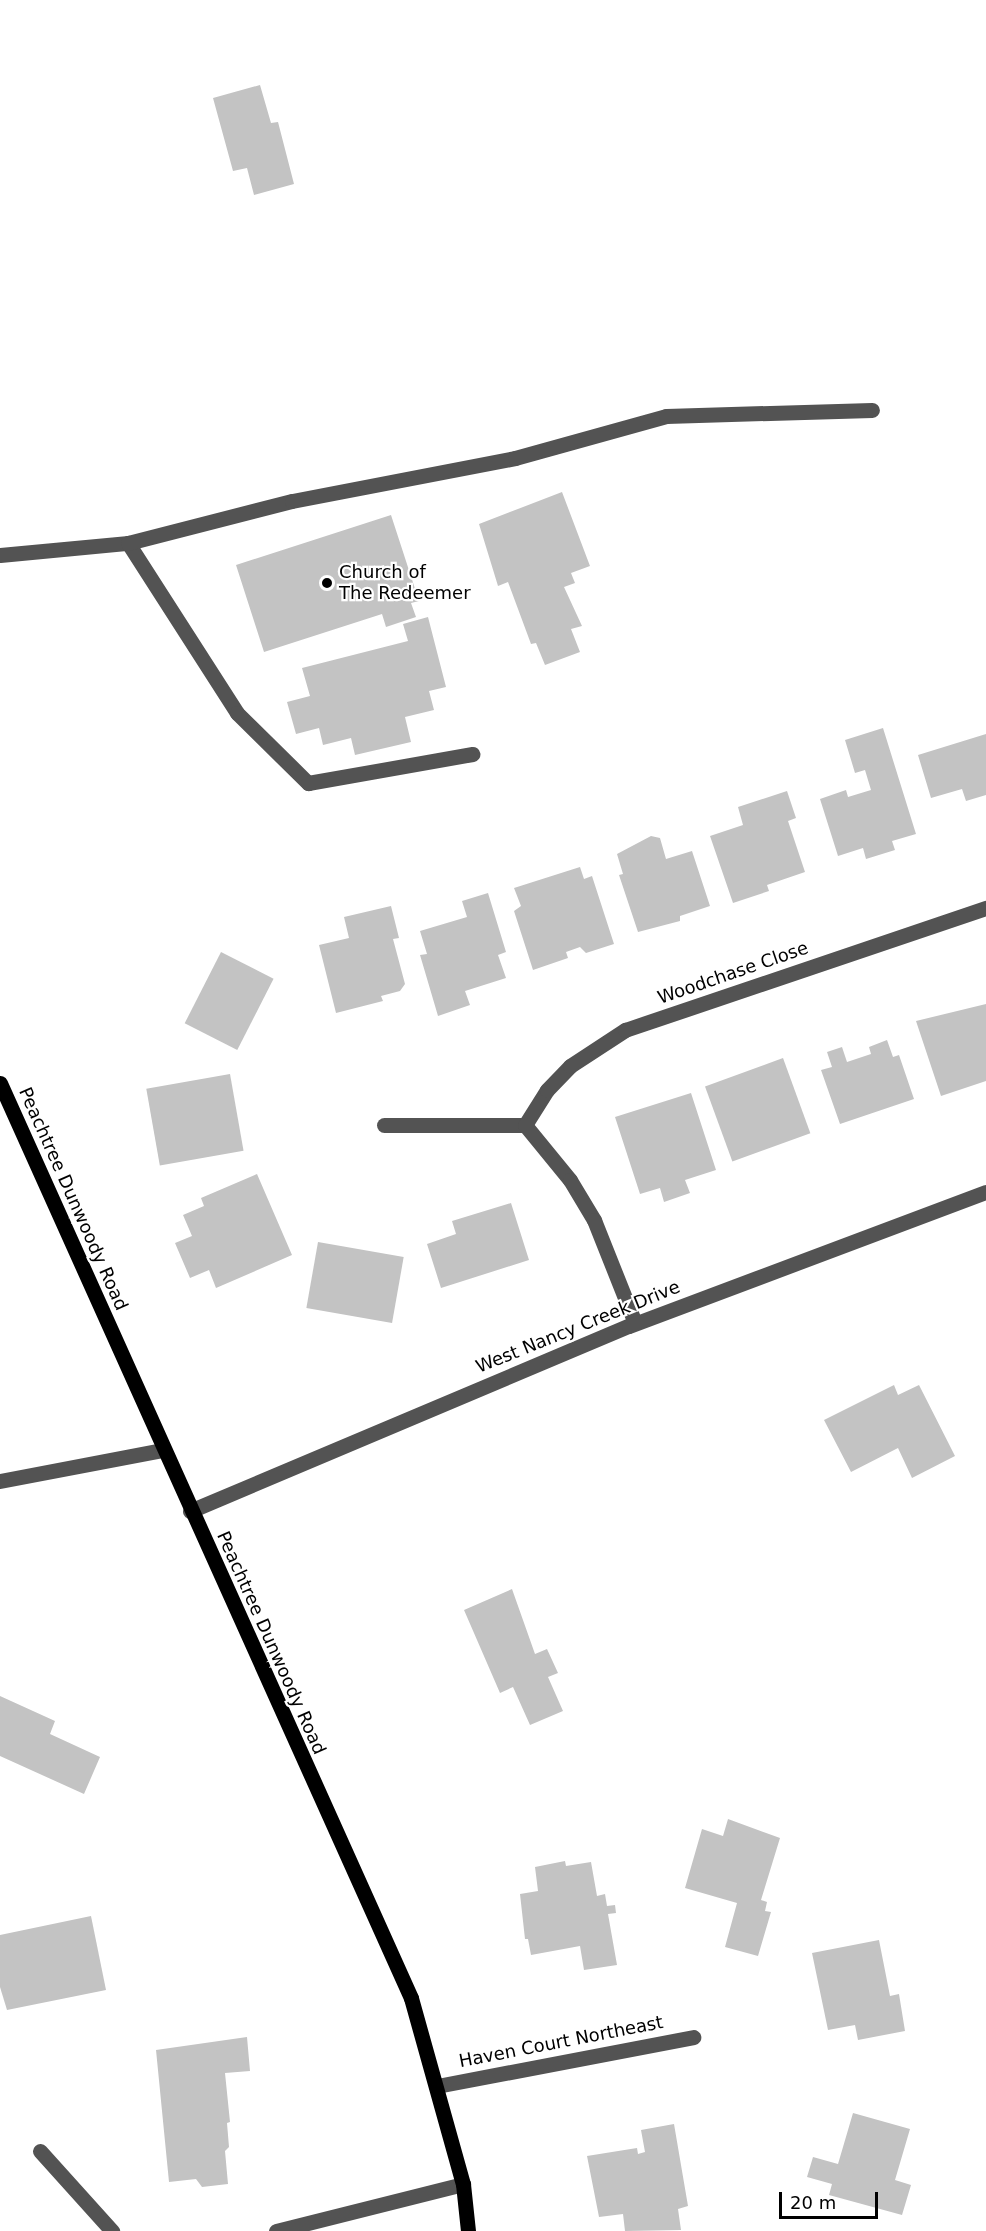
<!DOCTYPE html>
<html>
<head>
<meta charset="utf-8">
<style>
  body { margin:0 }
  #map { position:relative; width:986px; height:2231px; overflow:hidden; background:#fff; font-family:"DejaVu Sans",sans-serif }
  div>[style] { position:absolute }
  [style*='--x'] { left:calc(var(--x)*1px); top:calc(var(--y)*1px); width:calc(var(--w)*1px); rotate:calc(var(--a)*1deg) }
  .building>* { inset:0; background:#c3c3c3; transform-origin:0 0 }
  .minor>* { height:15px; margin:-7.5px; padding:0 7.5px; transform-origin:7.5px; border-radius:7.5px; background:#535353 }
  .major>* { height:15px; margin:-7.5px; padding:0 7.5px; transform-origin:7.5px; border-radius:7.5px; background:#000 }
  .dots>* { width:16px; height:16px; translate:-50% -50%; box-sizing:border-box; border:3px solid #fff; border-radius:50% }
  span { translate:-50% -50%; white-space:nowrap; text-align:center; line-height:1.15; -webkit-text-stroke:4.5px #fff; paint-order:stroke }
  .poi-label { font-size:18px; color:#000 }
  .left { translate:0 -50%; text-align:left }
  .street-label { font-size:18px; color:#000 }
  .scale { position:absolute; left:779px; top:2192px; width:99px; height:27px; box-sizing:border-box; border:3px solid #000; border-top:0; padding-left:8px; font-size:18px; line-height:21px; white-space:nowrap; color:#000; -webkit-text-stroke:4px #fff; paint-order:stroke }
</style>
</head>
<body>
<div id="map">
  <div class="building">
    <div style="clip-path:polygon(260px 85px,271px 123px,278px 122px,294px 184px,254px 195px,247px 168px,233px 171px,213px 98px)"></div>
    <div style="clip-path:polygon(562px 492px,590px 566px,571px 573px,575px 583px,564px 587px,582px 626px,571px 629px,580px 652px,545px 665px,536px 643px,531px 644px,508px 582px,498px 586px,479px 524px)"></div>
    <div style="clip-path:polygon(391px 515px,419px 601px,411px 603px,416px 617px,386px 627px,382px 614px,264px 652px,236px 565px)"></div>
    <div style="clip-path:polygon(428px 617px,446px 687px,429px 691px,434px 710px,405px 717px,411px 742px,355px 755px,351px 738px,323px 745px,319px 728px,296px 734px,287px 702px,310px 696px,302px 668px,408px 641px,403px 624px)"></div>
    <div style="clip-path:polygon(883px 728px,916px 834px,892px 841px,895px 850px,866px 859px,863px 848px,838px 856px,820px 799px,846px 790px,848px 797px,871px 790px,865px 770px,855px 773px,845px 740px)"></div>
    <div style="clip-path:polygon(986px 734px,986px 795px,966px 801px,962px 789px,931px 798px,918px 755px)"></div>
    <div style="clip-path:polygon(787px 791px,796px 818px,788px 821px,805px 872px,767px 885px,769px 891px,733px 903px,710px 836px,743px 825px,738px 807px)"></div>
    <div style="clip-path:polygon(651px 836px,660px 838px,666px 859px,692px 851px,710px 906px,680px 916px,680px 921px,638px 932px,619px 875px,623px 874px,617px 854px)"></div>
    <div style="clip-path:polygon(580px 867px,584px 879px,592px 876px,614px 944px,586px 953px,580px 947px,566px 952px,568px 958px,533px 970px,514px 911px,521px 906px,514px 888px)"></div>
    <div style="clip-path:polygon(488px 893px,506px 952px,498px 955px,506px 978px,465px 991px,470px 1005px,438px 1016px,420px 955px,427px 954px,420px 931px,467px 917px,462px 901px)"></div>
    <div style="clip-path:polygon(391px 906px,399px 938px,393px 939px,405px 984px,400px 991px,381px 996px,383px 1001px,336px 1013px,319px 945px,349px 938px,344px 917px)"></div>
    <div style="left:221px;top:952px;width:59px;height:80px;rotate:27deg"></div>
    <div style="clip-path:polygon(986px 1004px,986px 1081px,941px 1096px,916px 1021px)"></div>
    <div style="clip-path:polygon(887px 1040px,893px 1057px,899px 1055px,914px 1099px,840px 1124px,821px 1070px,832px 1067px,827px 1052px,842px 1047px,847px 1062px,871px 1054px,869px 1047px)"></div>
    <div style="left:783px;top:1058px;width:80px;height:83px;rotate:70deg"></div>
    <div style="left:230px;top:1074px;width:78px;height:85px;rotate:80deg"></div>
    <div style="clip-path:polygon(691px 1093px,716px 1170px,685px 1180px,690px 1193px,664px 1202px,660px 1188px,640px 1194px,615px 1117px)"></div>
    <div style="clip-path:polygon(257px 1174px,292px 1255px,216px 1288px,209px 1270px,190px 1278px,175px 1243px,192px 1236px,183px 1215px,204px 1206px,201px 1198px)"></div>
    <div style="clip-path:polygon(511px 1203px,529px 1260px,441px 1288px,427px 1244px,456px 1234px,452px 1221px)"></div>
    <div style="left:318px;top:1242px;width:87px;height:67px;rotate:10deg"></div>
    <div style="clip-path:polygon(894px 1385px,898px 1395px,919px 1385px,955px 1456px,912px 1478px,898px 1448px,851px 1472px,824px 1420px)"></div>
    <div style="clip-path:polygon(512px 1589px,535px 1654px,547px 1649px,558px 1673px,548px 1677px,563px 1711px,530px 1725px,513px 1687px,500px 1693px,464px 1610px)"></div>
    <div style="clip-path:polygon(0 1696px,55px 1721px,50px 1734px,100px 1757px,84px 1794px,0 1756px)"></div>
    <div style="clip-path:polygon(728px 1819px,780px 1838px,761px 1900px,767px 1902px,765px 1911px,771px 1912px,758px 1956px,725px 1947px,737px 1903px,685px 1888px,702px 1829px,723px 1836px)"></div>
    <div style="clip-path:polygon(565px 1861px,566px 1866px,591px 1862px,597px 1896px,605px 1894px,607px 1906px,615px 1905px,616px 1913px,608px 1914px,617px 1965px,584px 1970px,580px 1946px,531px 1955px,528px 1939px,525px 1939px,520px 1894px,538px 1891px,535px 1867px)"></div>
    <div style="clip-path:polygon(91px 1916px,106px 1990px,7px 2010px,0 1987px,0 1935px)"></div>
    <div style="clip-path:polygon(879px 1940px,890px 1996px,899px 1994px,905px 2031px,858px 2040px,855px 2025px,828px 2030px,812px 1953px)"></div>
    <div style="clip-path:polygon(247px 2037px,250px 2071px,225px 2073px,230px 2122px,227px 2123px,229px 2147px,225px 2151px,228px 2184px,202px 2187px,196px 2179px,169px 2182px,156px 2050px)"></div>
    <div style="clip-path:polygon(853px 2113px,910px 2129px,895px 2180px,911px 2185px,902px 2215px,829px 2195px,832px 2184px,807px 2177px,813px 2157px,838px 2164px)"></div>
    <div style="clip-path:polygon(674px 2124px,688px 2206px,678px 2209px,681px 2230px,625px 2231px,623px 2214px,599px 2217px,587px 2156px,637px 2148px,638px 2154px,645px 2152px,641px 2130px)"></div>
  </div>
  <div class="minor">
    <div style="--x:128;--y:543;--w:202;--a:57.3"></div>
    <div style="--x:237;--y:713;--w:100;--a:44.6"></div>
    <div style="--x:308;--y:783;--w:167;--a:-10"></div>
    <div style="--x:0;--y:555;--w:129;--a:-5.4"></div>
    <div style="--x:128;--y:543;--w:169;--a:-14.4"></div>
    <div style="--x:292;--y:501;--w:227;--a:-10.9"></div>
    <div style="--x:515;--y:458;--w:157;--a:-15.5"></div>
    <div style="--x:666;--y:416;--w:206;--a:-1.7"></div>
    <div style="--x:384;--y:1125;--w:141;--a:0"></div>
    <div style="--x:525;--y:1125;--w:41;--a:-57.8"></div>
    <div style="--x:547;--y:1090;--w:33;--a:-46"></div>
    <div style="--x:570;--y:1066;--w:66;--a:-33.2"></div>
    <div style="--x:625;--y:1030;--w:381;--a:-18.7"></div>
    <div style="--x:525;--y:1125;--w:71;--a:50.7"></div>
    <div style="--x:570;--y:1180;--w:47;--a:59"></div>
    <div style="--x:594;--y:1220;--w:111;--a:68.3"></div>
    <div style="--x:0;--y:1481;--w:166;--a:-10.8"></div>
    <div style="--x:190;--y:1511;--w:476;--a:-22.9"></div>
    <div style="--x:629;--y:1326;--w:381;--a:-20.6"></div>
    <div style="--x:437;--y:2086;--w:261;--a:-10.8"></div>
    <div style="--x:40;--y:2151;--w:108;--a:48"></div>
    <div style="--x:276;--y:2231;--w:193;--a:-14.1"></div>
  </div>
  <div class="major">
    <div style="--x:0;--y:1083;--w:1003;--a:65.81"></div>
    <div style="--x:411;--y:1998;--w:193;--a:74.4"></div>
    <div style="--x:463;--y:2184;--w:47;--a:83.9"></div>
  </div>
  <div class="dots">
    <div style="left:327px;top:583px;background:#000"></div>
  </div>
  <div class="poi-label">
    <span class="left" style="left:339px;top:583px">Church of<br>The Redeemer</span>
  </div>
  <div class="street-label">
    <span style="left:733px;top:973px;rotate:-19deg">Woodchase Close</span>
    <span style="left:73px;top:1199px;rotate:66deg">Peachtree Dunwoody Road</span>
    <span style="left:578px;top:1327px;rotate:-22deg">West Nancy Creek Drive</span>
    <span style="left:271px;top:1643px;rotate:66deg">Peachtree Dunwoody Road</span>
    <span style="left:561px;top:2042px;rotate:-11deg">Haven Court Northeast</span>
  </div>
  <div class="scale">20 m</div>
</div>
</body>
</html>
